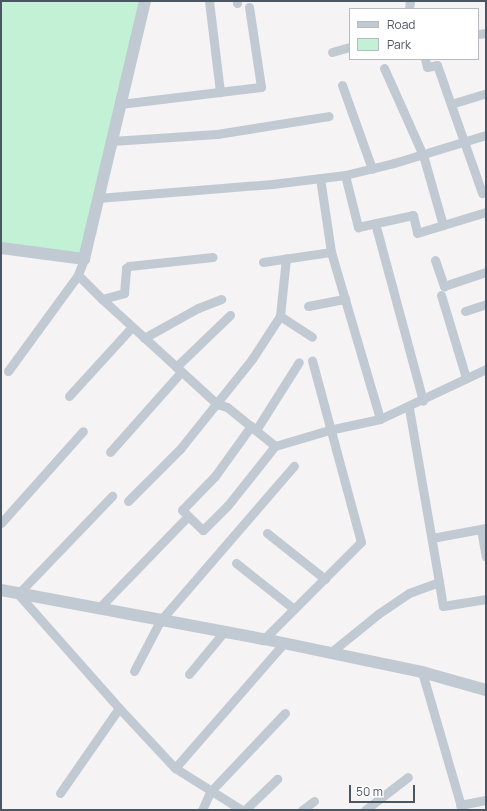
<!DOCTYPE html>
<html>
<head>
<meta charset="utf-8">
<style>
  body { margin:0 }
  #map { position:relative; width:487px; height:811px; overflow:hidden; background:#f5f3f3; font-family:Manrope,sans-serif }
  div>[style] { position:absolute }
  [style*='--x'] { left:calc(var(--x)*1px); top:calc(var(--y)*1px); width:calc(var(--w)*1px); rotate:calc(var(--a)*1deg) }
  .green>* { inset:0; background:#c3f1d5 }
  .minor>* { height:9px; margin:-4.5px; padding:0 4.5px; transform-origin:4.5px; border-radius:4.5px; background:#c1cad2 }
  .tertiary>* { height:12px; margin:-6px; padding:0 6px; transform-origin:6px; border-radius:6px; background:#c1cad2 }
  span { translate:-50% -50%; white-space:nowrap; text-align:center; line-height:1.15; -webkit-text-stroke:3px #fff; paint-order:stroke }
  .frame { position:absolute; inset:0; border:2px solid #4a5661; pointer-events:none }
  .legend { position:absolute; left:349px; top:8px; width:130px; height:52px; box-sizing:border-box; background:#fff; border:1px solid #b7bbc0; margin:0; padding:5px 7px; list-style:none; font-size:12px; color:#4a5661 }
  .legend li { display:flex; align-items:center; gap:8px; height:20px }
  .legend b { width:20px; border:1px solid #b7bbc0 }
  .scale { position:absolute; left:349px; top:785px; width:66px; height:18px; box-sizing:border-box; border:2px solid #4a5661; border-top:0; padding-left:5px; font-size:12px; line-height:14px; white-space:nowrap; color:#4a5661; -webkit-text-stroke:3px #fff; paint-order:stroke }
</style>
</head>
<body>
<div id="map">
  <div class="green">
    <div style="clip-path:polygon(1px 1px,140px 1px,84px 259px,1px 246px)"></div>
  </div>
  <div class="minor">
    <div style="--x:209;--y:1;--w:92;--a:83.1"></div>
    <div style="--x:237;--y:3;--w:2;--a:-90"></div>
    <div style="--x:409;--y:9;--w:8;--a:-83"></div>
    <div style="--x:478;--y:34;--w:8;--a:-7"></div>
    <div style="--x:332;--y:52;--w:19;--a:-16"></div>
    <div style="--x:425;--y:59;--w:8;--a:76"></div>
    <div style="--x:427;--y:67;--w:10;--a:-11"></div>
    <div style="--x:437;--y:65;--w:136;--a:70.6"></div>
    <div style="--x:384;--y:68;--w:95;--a:65.9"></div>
    <div style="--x:423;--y:155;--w:73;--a:74.1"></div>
    <div style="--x:342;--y:85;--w:89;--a:70.3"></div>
    <div style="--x:120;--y:104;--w:142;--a:-6.9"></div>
    <div style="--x:261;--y:87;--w:81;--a:-98.5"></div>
    <div style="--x:451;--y:104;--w:37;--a:-17"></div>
    <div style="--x:112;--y:141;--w:105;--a:-3.8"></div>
    <div style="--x:217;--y:134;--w:113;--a:-9.1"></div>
    <div style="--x:345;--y:175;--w:54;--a:76"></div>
    <div style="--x:358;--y:227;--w:56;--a:-12.3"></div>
    <div style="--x:413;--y:215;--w:18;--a:77"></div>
    <div style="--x:417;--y:233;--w:72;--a:-16.9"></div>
    <div style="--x:320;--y:178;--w:75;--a:81.5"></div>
    <div style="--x:331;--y:252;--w:174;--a:73.6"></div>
    <div style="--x:98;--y:198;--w:175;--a:-4.6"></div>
    <div style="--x:272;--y:184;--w:74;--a:-7"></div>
    <div style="--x:345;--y:175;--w:50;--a:-13.8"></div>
    <div style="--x:394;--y:163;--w:96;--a:-16.9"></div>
    <div style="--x:375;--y:223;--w:184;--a:74.9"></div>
    <div style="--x:84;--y:259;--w:17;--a:111"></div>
    <div style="--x:78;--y:275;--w:34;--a:45"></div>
    <div style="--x:102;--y:299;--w:156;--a:42.4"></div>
    <div style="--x:217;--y:404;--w:10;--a:17"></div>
    <div style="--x:227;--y:407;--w:62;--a:39.1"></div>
    <div style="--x:435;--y:260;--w:28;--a:71"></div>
    <div style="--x:444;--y:286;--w:44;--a:-18.4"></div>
    <div style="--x:263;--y:262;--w:69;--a:-8.4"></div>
    <div style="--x:441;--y:295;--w:87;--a:73.2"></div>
    <div style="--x:102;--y:299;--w:23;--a:-15"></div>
    <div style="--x:124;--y:293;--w:25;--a:-85"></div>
    <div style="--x:126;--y:268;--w:4;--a:-34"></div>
    <div style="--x:129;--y:266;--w:84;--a:-6.1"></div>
    <div style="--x:308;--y:306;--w:38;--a:-11"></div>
    <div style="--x:465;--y:311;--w:22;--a:-18"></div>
    <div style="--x:280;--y:316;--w:38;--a:33"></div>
    <div style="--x:144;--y:338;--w:62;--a:-29.1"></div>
    <div style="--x:198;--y:308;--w:25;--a:-21"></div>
    <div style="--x:176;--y:367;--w:75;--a:-43.9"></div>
    <div style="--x:8;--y:371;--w:119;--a:-53.9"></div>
    <div style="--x:69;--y:396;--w:93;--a:-47.6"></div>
    <div style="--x:251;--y:426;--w:62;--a:125.8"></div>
    <div style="--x:215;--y:476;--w:47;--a:134.1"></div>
    <div style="--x:182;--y:510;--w:29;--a:44"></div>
    <div style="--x:203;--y:530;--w:35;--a:-45"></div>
    <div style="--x:228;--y:505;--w:75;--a:-51.5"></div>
    <div style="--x:275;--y:446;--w:56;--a:-16.5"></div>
    <div style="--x:329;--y:430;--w:52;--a:-12.2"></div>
    <div style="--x:380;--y:419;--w:117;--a:-25.3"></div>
    <div style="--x:256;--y:430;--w:80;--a:-57.7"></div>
    <div style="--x:110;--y:452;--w:107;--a:-48.4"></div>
    <div style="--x:128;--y:501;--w:74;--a:-45"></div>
    <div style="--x:180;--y:449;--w:115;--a:-51.3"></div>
    <div style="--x:252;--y:359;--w:51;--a:-56.9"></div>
    <div style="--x:280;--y:316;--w:58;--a:-84.1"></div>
    <div style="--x:1;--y:523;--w:123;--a:-48.3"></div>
    <div style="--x:481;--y:529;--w:28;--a:80"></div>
    <div style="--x:267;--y:533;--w:74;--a:38.4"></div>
    <div style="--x:432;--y:538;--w:55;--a:-10.5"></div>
    <div style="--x:236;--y:563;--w:74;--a:38.4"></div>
    <div style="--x:439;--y:582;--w:24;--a:81"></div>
    <div style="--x:443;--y:606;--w:44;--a:-9.2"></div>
    <div style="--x:98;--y:609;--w:129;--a:-45.9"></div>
    <div style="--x:264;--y:639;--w:137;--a:-45"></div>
    <div style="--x:361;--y:542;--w:188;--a:-105.1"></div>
    <div style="--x:330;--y:653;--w:62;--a:-39.1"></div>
    <div style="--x:378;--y:614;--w:37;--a:-34"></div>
    <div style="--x:409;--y:593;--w:32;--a:-20"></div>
    <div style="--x:439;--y:582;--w:177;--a:-99.8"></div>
    <div style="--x:134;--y:671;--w:56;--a:-62.5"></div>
    <div style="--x:160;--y:621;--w:205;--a:-49.2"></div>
    <div style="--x:422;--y:672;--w:144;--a:73.8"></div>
    <div style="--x:189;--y:674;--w:53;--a:-50.3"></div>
    <div style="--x:119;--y:708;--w:82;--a:47"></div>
    <div style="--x:175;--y:768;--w:79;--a:32.1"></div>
    <div style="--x:175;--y:768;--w:164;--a:-48.9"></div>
    <div style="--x:60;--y:793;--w:103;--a:-55.2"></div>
    <div style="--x:119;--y:708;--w:152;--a:-131.5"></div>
    <div style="--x:18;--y:594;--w:136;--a:-46.2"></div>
    <div style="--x:460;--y:805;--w:26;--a:-11"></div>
    <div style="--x:202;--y:810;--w:20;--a:-66"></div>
    <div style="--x:210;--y:792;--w:109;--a:-46.5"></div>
    <div style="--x:245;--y:810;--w:45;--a:-44.1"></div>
    <div style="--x:302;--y:810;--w:15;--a:-37"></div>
    <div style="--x:365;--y:810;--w:54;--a:-37.5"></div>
  </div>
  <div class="tertiary">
    <div style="--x:1;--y:248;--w:84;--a:7.5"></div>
    <div style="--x:84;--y:259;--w:265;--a:-76.7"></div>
    <div style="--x:1;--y:590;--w:268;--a:10.6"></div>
    <div style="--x:264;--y:639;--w:161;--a:11.8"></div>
    <div style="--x:422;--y:672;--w:66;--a:15.7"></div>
  </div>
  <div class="frame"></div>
  <ul class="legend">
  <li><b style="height:5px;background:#c1cad2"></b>Road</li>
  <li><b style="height:11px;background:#c3f1d5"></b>Park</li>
  </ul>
  <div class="scale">50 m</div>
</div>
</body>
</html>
